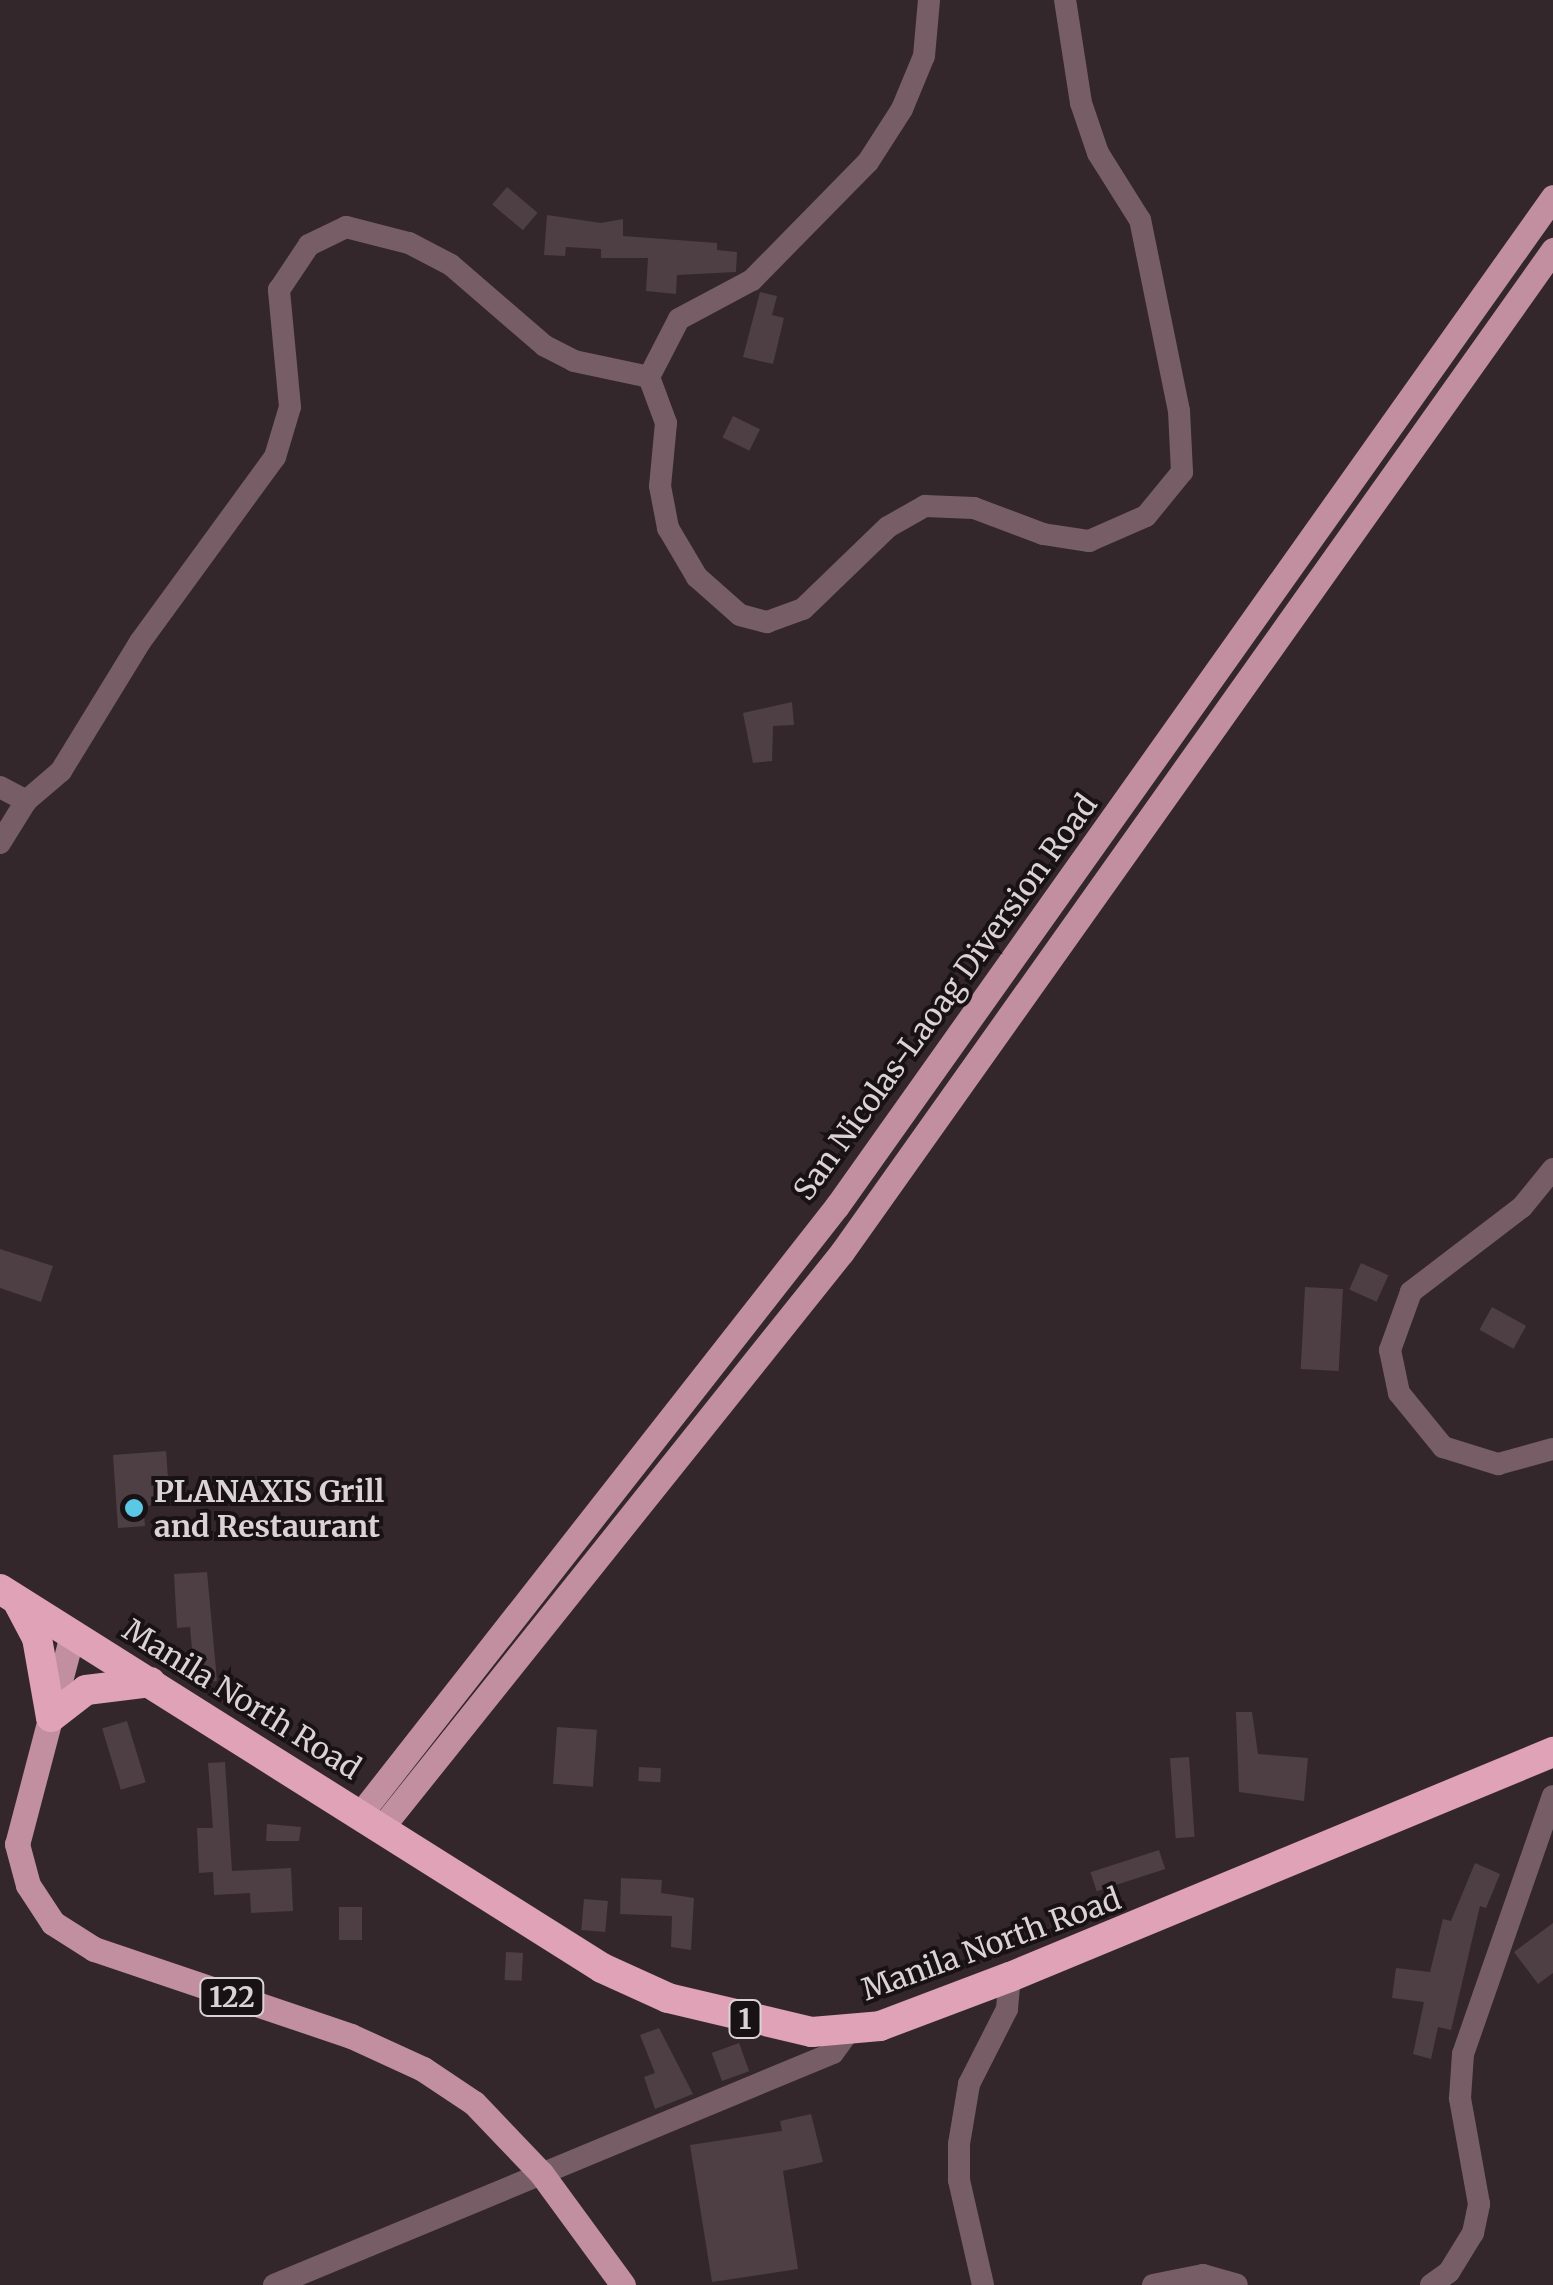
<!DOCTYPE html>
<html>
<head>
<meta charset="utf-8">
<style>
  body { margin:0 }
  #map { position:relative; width:1553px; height:2285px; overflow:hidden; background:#34272c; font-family:Merriweather,serif }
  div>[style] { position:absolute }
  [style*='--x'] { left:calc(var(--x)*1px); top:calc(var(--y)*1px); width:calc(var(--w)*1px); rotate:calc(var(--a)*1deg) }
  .building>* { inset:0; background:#4d3f44; transform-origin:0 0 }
  .minor>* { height:22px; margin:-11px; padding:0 11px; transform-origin:11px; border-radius:11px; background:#775e66 }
  .major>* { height:25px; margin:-12.5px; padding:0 12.5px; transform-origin:12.5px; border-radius:12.5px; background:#c18f9f }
  .highway>* { height:30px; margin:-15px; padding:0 15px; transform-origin:15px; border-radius:15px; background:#dfa2b6 }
  .dots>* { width:28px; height:28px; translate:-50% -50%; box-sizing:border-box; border:5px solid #181214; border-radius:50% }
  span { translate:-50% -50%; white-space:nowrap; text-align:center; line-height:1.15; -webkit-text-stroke:8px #181214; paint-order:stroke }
  .shield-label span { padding:2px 8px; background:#181214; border:2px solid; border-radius:8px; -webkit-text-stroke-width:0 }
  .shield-label { font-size:28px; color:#dbd2d5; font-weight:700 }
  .street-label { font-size:30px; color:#dbd2d5 }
  .poi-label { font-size:30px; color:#dbd2d5; font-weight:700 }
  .left { translate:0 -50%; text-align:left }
</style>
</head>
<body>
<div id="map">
  <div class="building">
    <div style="left:507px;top:187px;width:40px;height:23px;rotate:40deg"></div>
    <div style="clip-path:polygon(547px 215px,601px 223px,623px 219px,623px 236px,717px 243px,717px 250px,737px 252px,736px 272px,677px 275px,676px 294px,646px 291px,648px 258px,601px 258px,601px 249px,566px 247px,565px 256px,544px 255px)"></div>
    <div style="clip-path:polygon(760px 292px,777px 296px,772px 315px,784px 318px,773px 364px,743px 357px)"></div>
    <div style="left:733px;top:416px;width:30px;height:24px;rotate:26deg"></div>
    <div style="clip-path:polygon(792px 702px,794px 725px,773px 726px,772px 761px,753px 763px,743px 713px)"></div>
    <div style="clip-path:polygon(0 1249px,53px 1266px,41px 1302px,0 1288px)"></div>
    <div style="left:1361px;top:1263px;width:30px;height:29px;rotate:24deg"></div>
    <div style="left:1305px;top:1287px;width:38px;height:82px;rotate:3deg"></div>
    <div style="left:1492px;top:1307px;width:39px;height:26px;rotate:29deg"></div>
    <div style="clip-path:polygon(166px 1451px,170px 1504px,143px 1506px,145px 1526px,118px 1528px,113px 1455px)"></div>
    <div style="clip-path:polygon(207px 1572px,217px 1681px,195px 1683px,190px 1627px,177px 1628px,174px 1574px)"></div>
    <div style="clip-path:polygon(1236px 1712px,1252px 1712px,1258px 1754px,1308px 1758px,1304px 1801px,1239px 1792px)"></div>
    <div style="left:127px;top:1721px;width:64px;height:26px;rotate:73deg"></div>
    <div style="left:557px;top:1727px;width:40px;height:57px;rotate:4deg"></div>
    <div style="left:1189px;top:1757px;width:80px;height:19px;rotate:86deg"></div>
    <div style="clip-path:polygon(225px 1762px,232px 1871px,291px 1868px,293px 1911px,251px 1913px,250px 1893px,214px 1895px,213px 1872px,199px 1873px,197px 1828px,213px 1828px,208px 1763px)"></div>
    <div style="left:639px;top:1767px;width:22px;height:14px;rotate:3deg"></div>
    <div style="clip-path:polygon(267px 1824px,301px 1827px,299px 1841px,266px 1841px)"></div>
    <div style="left:1159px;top:1850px;width:20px;height:72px;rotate:72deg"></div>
    <div style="clip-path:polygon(1475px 1863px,1500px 1874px,1486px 1908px,1480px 1906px,1451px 2030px,1438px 2027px,1431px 2059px,1413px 2054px,1424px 2002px,1392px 1998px,1396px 1968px,1430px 1972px,1443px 1919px,1451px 1921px)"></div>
    <div style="clip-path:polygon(621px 1878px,662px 1880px,661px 1893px,694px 1898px,691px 1950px,671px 1947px,672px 1916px,620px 1914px)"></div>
    <div style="left:584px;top:1899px;width:24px;height:31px;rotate:5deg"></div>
    <div style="left:339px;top:1907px;width:23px;height:33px"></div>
    <div style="clip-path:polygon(1553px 1923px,1553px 1973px,1538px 1984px,1514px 1952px)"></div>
    <div style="left:506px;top:1952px;width:17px;height:28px;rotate:3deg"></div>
    <div style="clip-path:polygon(659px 2028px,693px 2094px,655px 2109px,644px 2077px,655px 2073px,640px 2035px)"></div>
    <div style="left:739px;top:2043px;width:30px;height:29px;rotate:70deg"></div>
    <div style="clip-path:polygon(811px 2114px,823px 2162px,783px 2171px,798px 2269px,712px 2282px,690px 2145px,782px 2131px,780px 2121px)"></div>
  </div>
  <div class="minor">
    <div style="--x:649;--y:377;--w:65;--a:-62.7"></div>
    <div style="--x:679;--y:319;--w:83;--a:-28.1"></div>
    <div style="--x:752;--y:280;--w:165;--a:-45.5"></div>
    <div style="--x:868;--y:162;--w:63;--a:-57.3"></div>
    <div style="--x:902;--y:109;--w:57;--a:-67.5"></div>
    <div style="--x:924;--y:56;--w:56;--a:-84.9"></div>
    <div style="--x:0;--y:787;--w:30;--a:28"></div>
    <div style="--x:26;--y:801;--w:46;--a:-40.6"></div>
    <div style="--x:61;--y:771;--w:151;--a:-58.5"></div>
    <div style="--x:140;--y:642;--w:229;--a:-53.9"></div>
    <div style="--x:275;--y:457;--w:52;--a:-73.3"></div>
    <div style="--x:290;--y:407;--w:118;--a:-95.4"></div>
    <div style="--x:279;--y:290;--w:54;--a:-56.3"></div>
    <div style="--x:309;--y:245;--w:41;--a:-25.9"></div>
    <div style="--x:346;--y:227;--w:65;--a:14.3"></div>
    <div style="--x:409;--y:243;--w:47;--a:27.6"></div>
    <div style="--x:451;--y:265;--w:124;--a:40.8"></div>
    <div style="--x:545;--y:346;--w:33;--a:27"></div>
    <div style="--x:574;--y:361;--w:77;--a:12"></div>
    <div style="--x:649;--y:377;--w:49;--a:69.7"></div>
    <div style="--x:666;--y:423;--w:63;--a:95.4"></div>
    <div style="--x:660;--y:486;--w:43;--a:79.2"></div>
    <div style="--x:668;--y:528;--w:57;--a:59.4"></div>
    <div style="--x:697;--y:577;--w:57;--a:41.5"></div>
    <div style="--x:740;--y:615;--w:28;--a:15"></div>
    <div style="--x:767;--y:622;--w:38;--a:-20"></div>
    <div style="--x:803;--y:609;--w:118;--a:-44"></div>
    <div style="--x:888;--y:527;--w:43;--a:-29.6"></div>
    <div style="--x:925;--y:506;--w:49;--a:2.3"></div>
    <div style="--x:974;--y:508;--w:74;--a:20.6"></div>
    <div style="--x:1043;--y:534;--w:47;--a:8.7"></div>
    <div style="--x:1089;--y:541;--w:62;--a:-23.7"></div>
    <div style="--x:1146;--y:516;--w:57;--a:-50.7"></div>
    <div style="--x:1182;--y:472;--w:61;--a:-92.8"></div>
    <div style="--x:1179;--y:411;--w:195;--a:-101.5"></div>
    <div style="--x:1140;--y:220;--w:79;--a:-122.1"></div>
    <div style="--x:1098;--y:153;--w:53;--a:-108.8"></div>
    <div style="--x:1081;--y:103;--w:104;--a:-98.8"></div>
    <div style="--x:0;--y:843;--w:49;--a:-58.2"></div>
    <div style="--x:1553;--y:1169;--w:49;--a:129.2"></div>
    <div style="--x:1522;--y:1207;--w:140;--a:142.6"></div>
    <div style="--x:1411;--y:1292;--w:62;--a:109.9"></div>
    <div style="--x:1390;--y:1350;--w:44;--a:78.2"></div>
    <div style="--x:1399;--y:1393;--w:70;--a:50.8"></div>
    <div style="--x:1443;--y:1447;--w:58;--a:17.2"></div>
    <div style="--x:1498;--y:1464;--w:57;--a:-15.3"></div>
    <div style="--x:274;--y:2285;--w:605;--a:-22.54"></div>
    <div style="--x:833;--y:2053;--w:26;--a:-54"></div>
    <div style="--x:983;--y:2285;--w:108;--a:-102.9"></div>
    <div style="--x:959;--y:2180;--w:36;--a:-90"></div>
    <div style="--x:959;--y:2144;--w:61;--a:-80.5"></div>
    <div style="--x:969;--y:2084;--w:84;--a:-63.1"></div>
    <div style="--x:1007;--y:2009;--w:32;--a:-85"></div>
    <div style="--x:1153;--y:2285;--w:51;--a:-11.3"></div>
    <div style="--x:1203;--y:2275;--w:35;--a:16"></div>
    <div style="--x:1431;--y:2285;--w:22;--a:-36"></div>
    <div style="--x:1449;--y:2272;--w:46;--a:-58.4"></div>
    <div style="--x:1473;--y:2233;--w:30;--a:-78"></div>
    <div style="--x:1479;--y:2204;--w:108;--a:-100.2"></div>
    <div style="--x:1460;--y:2098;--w:44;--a:-86.1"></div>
    <div style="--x:1463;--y:2054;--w:273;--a:-70.8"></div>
  </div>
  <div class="major">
    <div style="--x:72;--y:1635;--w:216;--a:104.7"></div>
    <div style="--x:17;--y:1844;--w:42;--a:75"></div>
    <div style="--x:28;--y:1885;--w:45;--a:56.7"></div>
    <div style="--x:53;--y:1923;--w:49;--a:32.4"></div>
    <div style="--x:94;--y:1949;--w:271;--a:18.7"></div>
    <div style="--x:351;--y:2036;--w:79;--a:24.6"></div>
    <div style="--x:423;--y:2069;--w:61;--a:33.7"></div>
    <div style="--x:474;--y:2103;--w:97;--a:46.3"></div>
    <div style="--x:541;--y:2173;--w:139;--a:53.8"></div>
    <div style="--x:361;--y:1813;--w:771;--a:-51.9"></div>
    <div style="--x:837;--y:1206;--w:1237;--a:-54.64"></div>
    <div style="--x:382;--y:1827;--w:736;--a:-51.34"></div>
    <div style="--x:842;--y:1252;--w:1229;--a:-54.64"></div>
  </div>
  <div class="highway">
    <div style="--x:0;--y:1589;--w:711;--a:32.19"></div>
    <div style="--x:602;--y:1968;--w:72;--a:24.4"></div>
    <div style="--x:668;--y:1998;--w:148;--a:13.3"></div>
    <div style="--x:812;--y:2032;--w:68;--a:-5"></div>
    <div style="--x:880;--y:2026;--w:139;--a:-20.7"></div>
    <div style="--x:1010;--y:1977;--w:588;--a:-22.51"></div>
    <div style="--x:18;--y:1602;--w:41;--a:62.2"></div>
    <div style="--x:37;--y:1638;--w:80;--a:80"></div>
    <div style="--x:51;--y:1717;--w:44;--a:-37.6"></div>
    <div style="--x:86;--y:1690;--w:65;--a:-7"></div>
  </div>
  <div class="dots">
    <div style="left:134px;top:1508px;background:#5bc8e6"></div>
  </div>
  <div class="shield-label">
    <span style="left:232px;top:1997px">122</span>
    <span style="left:745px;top:2019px">1</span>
  </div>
  <div class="street-label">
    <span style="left:945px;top:997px;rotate:-54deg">San Nicolas-Laoag Diversion Road</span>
    <span style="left:242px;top:1699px;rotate:32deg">Manila North Road</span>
    <span style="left:991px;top:1944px;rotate:-20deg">Manila North Road</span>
  </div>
  <div class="poi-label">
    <span class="left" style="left:154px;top:1508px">PLANAXIS Grill<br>and Restaurant</span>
  </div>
</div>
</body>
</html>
